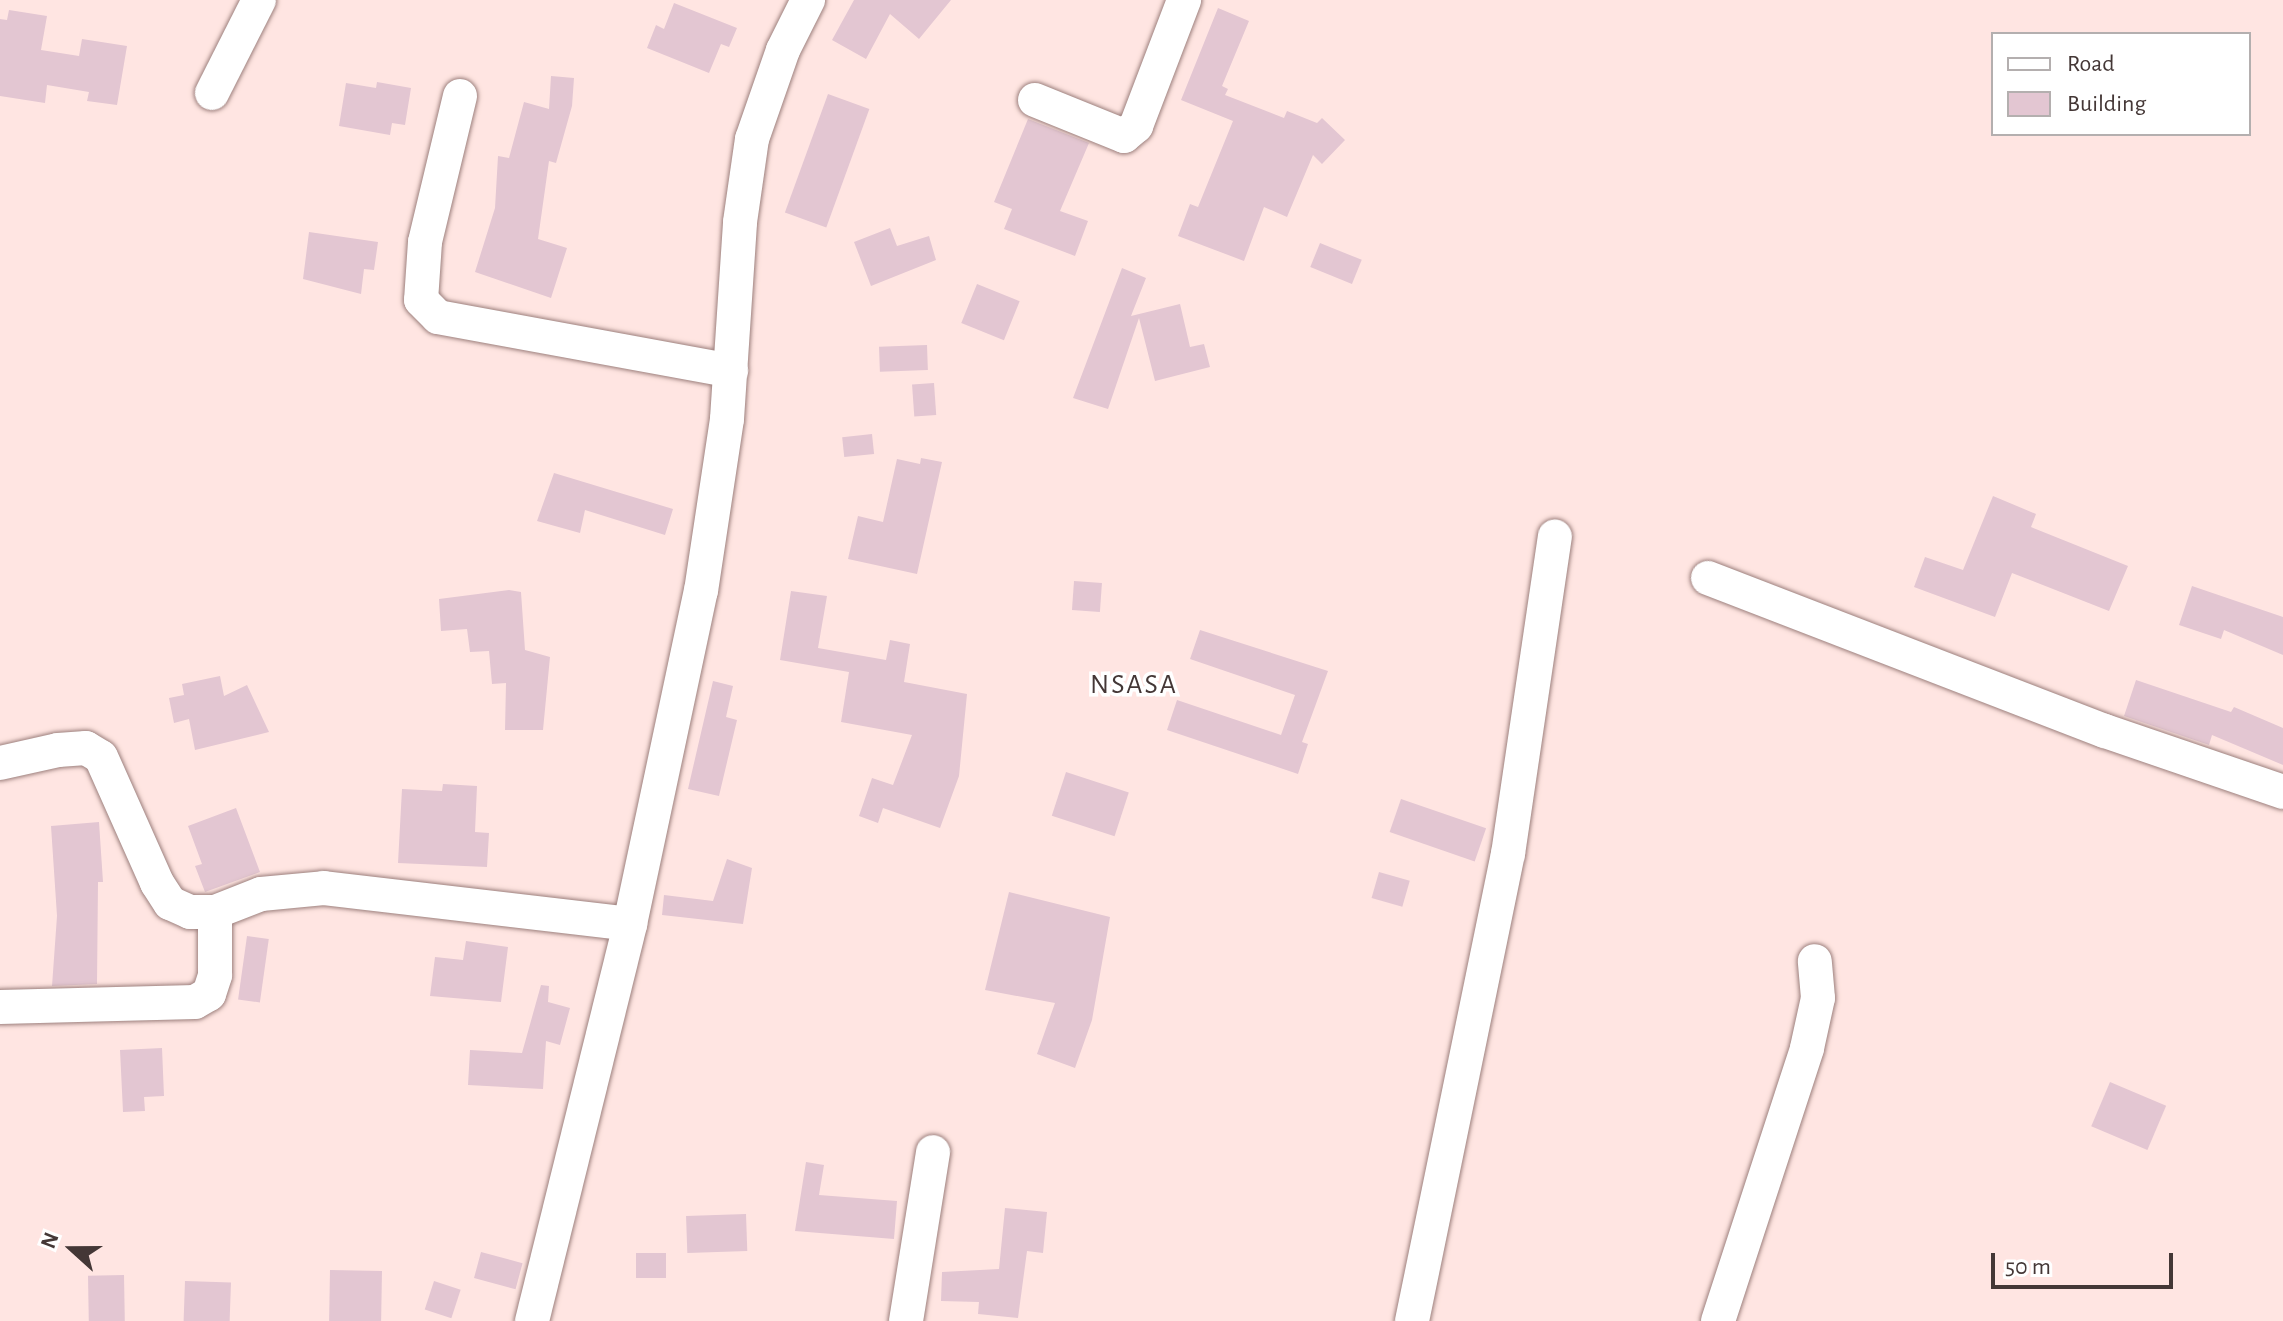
<!DOCTYPE html>
<html>
<head>
<meta charset="utf-8">
<style>
  body { margin:0 }
  #map { position:relative; width:2283px; height:1321px; overflow:hidden; background:#ffe5e2; font-family:"Alegreya Sans",sans-serif }
  div>[style] { position:absolute }
  [style*='--x'] { left:calc(var(--x)*1px); top:calc(var(--y)*1px); width:calc(var(--w)*1px); rotate:calc(var(--a)*1deg) }
  .building>* { inset:0; background:#e3c6d2; transform-origin:0 0 }
  .roads { filter:drop-shadow(0 0 2px #9d807d) drop-shadow(0 0 2px #9d807d) }
  .minor>* { height:34px; margin:-17px; padding:0 17px; transform-origin:17px; border-radius:17px; background:#fff }
  span { translate:-50% -50%; white-space:nowrap; text-align:center; line-height:1.15; -webkit-text-stroke:7px #fff; paint-order:stroke }
  .quarter-label { font-size:28px; color:#443736; letter-spacing:2px }
  .legend { position:absolute; left:1991px; top:32px; width:260px; height:104px; box-sizing:border-box; background:#fff; border:2px solid #b4afaf; margin:0; padding:10px 14px; list-style:none; font-size:24px; color:#443736 }
  .legend li { display:flex; align-items:center; gap:16px; height:40px }
  .legend b { width:40px; border:2px solid #b4afaf }
  .north { position:absolute; left:32px; top:1209px; width:80px; height:80px; -webkit-text-stroke:6px #fff; paint-order:stroke; rotate:291deg; font-size:22px; font-weight:700; line-height:32px; text-align:center; color:#443736 }
  .north::after { content:''; display:block; margin:auto; width:28px; height:36px; background:#443736; clip-path:polygon(50% 0,100% 100%,50% 72%,0 100%) }
  .scale { position:absolute; left:1991px; top:1253px; width:182px; height:36px; box-sizing:border-box; border:4px solid #443736; border-top:0; padding-left:10px; font-size:24px; line-height:28px; white-space:nowrap; color:#443736; -webkit-text-stroke:6px #fff; paint-order:stroke }
</style>
</head>
<body>
<div id="map">
  <div class="building">
    <div style="clip-path:polygon(854px 0,951px 0,919px 39px,890px 14px,866px 59px,832px 40px)"></div>
    <div style="clip-path:polygon(674px 3px,737px 28px,729px 47px,721px 44px,709px 73px,647px 48px,656px 25px,664px 29px)"></div>
    <div style="clip-path:polygon(1218px 8px,1249px 21px,1222px 86px,1228px 89px,1225px 95px,1284px 118px,1287px 111px,1317px 123px,1322px 118px,1345px 140px,1322px 164px,1313px 155px,1287px 217px,1264px 207px,1244px 261px,1178px 236px,1190px 204px,1198px 207px,1233px 121px,1181px 100px)"></div>
    <div style="clip-path:polygon(9px 10px,47px 16px,41px 50px,79px 56px,82px 39px,127px 46px,117px 105px,87px 101px,89px 92px,47px 85px,45px 103px,0 96px,0 19px,7px 20px)"></div>
    <div style="clip-path:polygon(551px 76px,574px 78px,572px 106px,556px 163px,549px 161px,538px 239px,567px 248px,551px 298px,475px 272px,495px 208px,498px 156px,509px 158px,524px 102px,549px 109px)"></div>
    <div style="clip-path:polygon(377px 82px,411px 88px,405px 125px,392px 123px,390px 135px,339px 126px,346px 83px,376px 88px)"></div>
    <div style="left:828px;top:94px;width:44px;height:126px;rotate:20deg"></div>
    <div style="clip-path:polygon(1028px 119px,1089px 143px,1060px 211px,1088px 221px,1075px 256px,1004px 229px,1012px 209px,994px 202px)"></div>
    <div style="clip-path:polygon(890px 228px,897px 246px,929px 236px,936px 260px,871px 286px,854px 242px)"></div>
    <div style="clip-path:polygon(309px 232px,378px 242px,374px 270px,364px 269px,361px 294px,303px 279px)"></div>
    <div style="left:1320px;top:243px;width:45px;height:26px;rotate:22deg"></div>
    <div style="clip-path:polygon(1122px 268px,1146px 278px,1131px 316px,1180px 304px,1190px 347px,1204px 344px,1210px 367px,1155px 381px,1139px 318px,1108px 409px,1073px 398px)"></div>
    <div style="left:977px;top:284px;width:46px;height:42px;rotate:22deg"></div>
    <div style="left:927px;top:345px;width:25px;height:48px;rotate:88deg"></div>
    <div style="left:934px;top:383px;width:32px;height:22px;rotate:86deg"></div>
    <div style="left:872px;top:434px;width:20px;height:30px;rotate:84deg"></div>
    <div style="clip-path:polygon(921px 458px,942px 462px,917px 574px,848px 559px,858px 516px,883px 522px,897px 459px,920px 464px)"></div>
    <div style="clip-path:polygon(554px 473px,673px 509px,665px 535px,585px 510px,580px 533px,537px 521px)"></div>
    <div style="clip-path:polygon(1993px 496px,2036px 514px,2031px 527px,2128px 566px,2109px 611px,2012px 573px,1995px 617px,1914px 587px,1925px 557px,1963px 570px)"></div>
    <div style="left:1074px;top:581px;width:28px;height:29px;rotate:4deg"></div>
    <div style="clip-path:polygon(2192px 586px,2283px 617px,2283px 655px,2224px 630px,2221px 639px,2179px 625px)"></div>
    <div style="clip-path:polygon(509px 590px,521px 592px,525px 650px,550px 657px,543px 730px,505px 730px,506px 683px,492px 684px,489px 651px,470px 652px,467px 629px,441px 631px,439px 599px)"></div>
    <div style="clip-path:polygon(791px 591px,827px 596px,818px 648px,886px 660px,890px 640px,910px 644px,904px 682px,967px 694px,959px 776px,940px 828px,883px 808px,878px 823px,859px 816px,872px 778px,893px 785px,912px 735px,841px 722px,849px 672px,780px 660px)"></div>
    <div style="clip-path:polygon(1200px 630px,1328px 671px,1302px 742px,1308px 744px,1298px 774px,1167px 730px,1177px 700px,1281px 735px,1295px 695px,1190px 659px)"></div>
    <div style="clip-path:polygon(220px 676px,224px 696px,247px 685px,269px 732px,195px 750px,189px 719px,174px 723px,169px 698px,184px 695px,182px 684px)"></div>
    <div style="clip-path:polygon(2136px 680px,2231px 712px,2234px 707px,2283px 728px,2283px 765px,2212px 735px,2209px 745px,2124px 716px)"></div>
    <div style="clip-path:polygon(713px 681px,733px 686px,726px 717px,737px 720px,719px 796px,688px 789px)"></div>
    <div style="left:1066px;top:772px;width:66px;height:46px;rotate:18deg"></div>
    <div style="clip-path:polygon(443px 784px,477px 786px,475px 832px,489px 833px,487px 867px,398px 863px,402px 789px,442px 791px)"></div>
    <div style="left:1401px;top:799px;width:90px;height:35px;rotate:19deg"></div>
    <div style="clip-path:polygon(236px 808px,260px 872px,205px 892px,195px 866px,202px 864px,188px 826px)"></div>
    <div style="clip-path:polygon(99px 822px,103px 882px,98px 882px,97px 984px,52px 986px,57px 916px,51px 826px)"></div>
    <div style="clip-path:polygon(727px 859px,752px 868px,743px 924px,662px 915px,664px 895px,713px 901px)"></div>
    <div style="left:1379px;top:872px;width:32px;height:27px;rotate:16deg"></div>
    <div style="clip-path:polygon(1009px 892px,1110px 917px,1092px 1020px,1075px 1068px,1037px 1054px,1055px 1003px,985px 990px)"></div>
    <div style="left:247px;top:936px;width:22px;height:64px;rotate:8deg"></div>
    <div style="clip-path:polygon(466px 941px,508px 947px,501px 1002px,430px 996px,435px 957px,463px 960px)"></div>
    <div style="clip-path:polygon(541px 985px,549px 986px,548px 1002px,570px 1008px,560px 1045px,546px 1041px,543px 1089px,468px 1085px,470px 1050px,522px 1053px)"></div>
    <div style="clip-path:polygon(162px 1048px,164px 1096px,144px 1097px,145px 1111px,123px 1112px,120px 1050px)"></div>
    <div style="left:2110px;top:1082px;width:61px;height:48px;rotate:23deg"></div>
    <div style="clip-path:polygon(806px 1162px,824px 1165px,819px 1195px,897px 1201px,894px 1239px,795px 1231px)"></div>
    <div style="clip-path:polygon(1005px 1208px,1047px 1212px,1043px 1253px,1027px 1251px,1018px 1318px,978px 1314px,979px 1302px,941px 1301px,942px 1272px,999px 1269px)"></div>
    <div style="left:746px;top:1214px;width:37px;height:60px;rotate:88deg"></div>
    <div style="left:481px;top:1252px;width:43px;height:27px;rotate:15deg"></div>
    <div style="left:636px;top:1253px;width:30px;height:25px"></div>
    <div style="left:330px;top:1270px;width:52px;height:51px;rotate:1deg"></div>
    <div style="left:124px;top:1275px;width:46px;height:36px;rotate:89deg"></div>
    <div style="left:185px;top:1281px;width:46px;height:40px;rotate:2deg"></div>
    <div style="left:434px;top:1281px;width:28px;height:30px;rotate:18deg"></div>
  </div>
  <div class="roads">
    <div class="minor">
      <div style="--x:212;--y:93;--w:104;--a:-63.2"></div>
      <div style="--x:460;--y:96;--w:150;--a:103.5"></div>
      <div style="--x:425;--y:242;--w:58;--a:93.9"></div>
      <div style="--x:421;--y:300;--w:24;--a:45"></div>
      <div style="--x:438;--y:317;--w:298;--a:10.4"></div>
      <div style="--x:1035;--y:100;--w:96;--a:22"></div>
      <div style="--x:1124;--y:136;--w:16;--a:-40"></div>
      <div style="--x:1136;--y:126;--w:135;--a:-69.1"></div>
      <div style="--x:1708;--y:578;--w:425;--a:21.1"></div>
      <div style="--x:2105;--y:731;--w:188;--a:18.9"></div>
      <div style="--x:0;--y:763;--w:59;--a:-12.6"></div>
      <div style="--x:58;--y:750;--w:28;--a:-4"></div>
      <div style="--x:86;--y:748;--w:17;--a:31"></div>
      <div style="--x:101;--y:757;--w:138;--a:66"></div>
      <div style="--x:157;--y:883;--w:24;--a:57"></div>
      <div style="--x:170;--y:903;--w:22;--a:24"></div>
      <div style="--x:190;--y:912;--w:25;--a:0"></div>
      <div style="--x:215;--y:912;--w:49;--a:-21.4"></div>
      <div style="--x:261;--y:894;--w:63;--a:-5.4"></div>
      <div style="--x:324;--y:888;--w:308;--a:6.7"></div>
      <div style="--x:0;--y:1007;--w:195;--a:-1.5"></div>
      <div style="--x:195;--y:1002;--w:16;--a:-30"></div>
      <div style="--x:209;--y:994;--w:20;--a:-72"></div>
      <div style="--x:215;--y:975;--w:63;--a:-90"></div>
      <div style="--x:532;--y:1321;--w:409;--a:-76.1"></div>
      <div style="--x:630;--y:924;--w:340;--a:-78"></div>
      <div style="--x:701;--y:591;--w:174;--a:-81.4"></div>
      <div style="--x:727;--y:419;--w:197;--a:-86.2"></div>
      <div style="--x:740;--y:222;--w:84;--a:-81.8"></div>
      <div style="--x:752;--y:139;--w:94;--a:-70.8"></div>
      <div style="--x:783;--y:50;--w:56;--a:-63.4"></div>
      <div style="--x:906;--y:1321;--w:171;--a:-80.9"></div>
      <div style="--x:1412;--y:1321;--w:477;--a:-78.4"></div>
      <div style="--x:1508;--y:854;--w:321;--a:-81.6"></div>
      <div style="--x:1718;--y:1321;--w:287;--a:-71.9"></div>
      <div style="--x:1807;--y:1048;--w:51;--a:-77.6"></div>
      <div style="--x:1818;--y:998;--w:37;--a:-95"></div>
    </div>
  </div>
  <div class="quarter-label">
    <span style="left:1134px;top:685px">NSASA</span>
  </div>
  <ul class="legend">
  <li><b style="height:10px;background:#fff"></b>Road</li>
  <li><b style="height:22px;background:#e3c6d2"></b>Building</li>
  </ul>
  <div class="north">N</div>
  <div class="scale">50 m</div>
</div>
</body>
</html>
